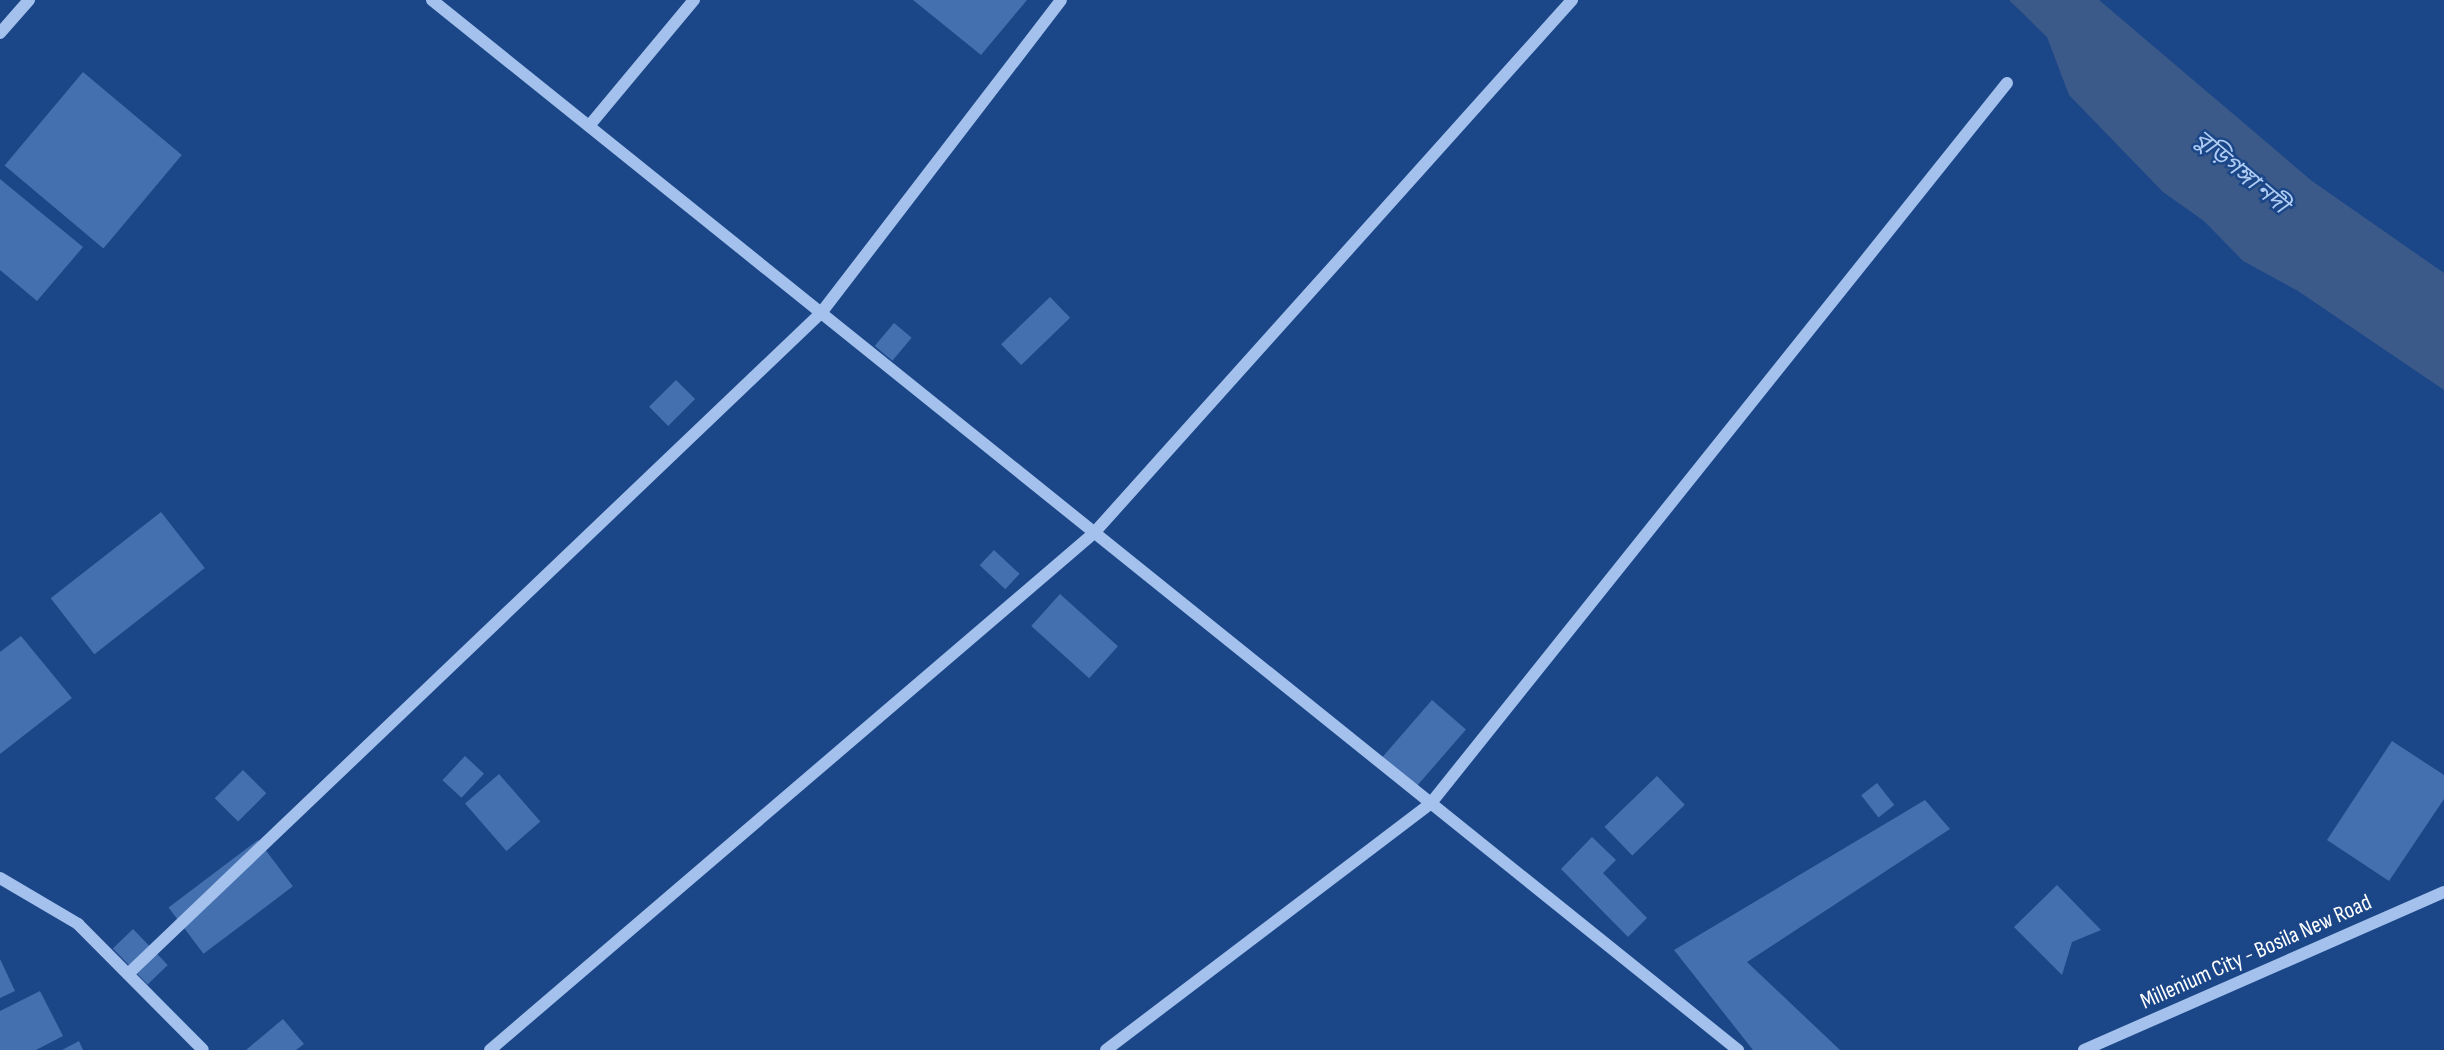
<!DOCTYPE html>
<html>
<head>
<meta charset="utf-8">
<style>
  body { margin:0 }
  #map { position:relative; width:2444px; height:1050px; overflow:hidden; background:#1b4687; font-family:"Sofia Sans Condensed","Noto Sans Bengali",sans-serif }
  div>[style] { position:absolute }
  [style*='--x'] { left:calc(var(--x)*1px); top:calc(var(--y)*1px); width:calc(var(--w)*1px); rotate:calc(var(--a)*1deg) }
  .water>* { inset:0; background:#3b5a8a }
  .building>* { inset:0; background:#4470b0; transform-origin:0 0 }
  .minor>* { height:12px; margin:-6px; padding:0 6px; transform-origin:6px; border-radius:6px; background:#a3c1ec }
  span { translate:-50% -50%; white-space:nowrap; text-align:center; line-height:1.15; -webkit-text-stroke:5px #1b4687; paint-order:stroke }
  .street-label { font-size:23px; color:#fff }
  .water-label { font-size:24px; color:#aecbf3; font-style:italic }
</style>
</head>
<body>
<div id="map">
  <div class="water">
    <div style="clip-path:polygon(2009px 0,2099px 0,2312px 181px,2444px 273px,2444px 390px,2298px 291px,2243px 261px,2204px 221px,2163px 192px,2069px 95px,2047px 37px)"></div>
  </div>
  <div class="building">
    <div style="clip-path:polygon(913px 0,1027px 0,981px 55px)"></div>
    <div style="left:83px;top:72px;width:129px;height:122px;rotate:40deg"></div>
    <div style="clip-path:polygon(0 179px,83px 247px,37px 301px,0 270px)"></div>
    <div style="left:1050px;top:297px;width:29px;height:68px;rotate:46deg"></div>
    <div style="left:894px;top:323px;width:23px;height:30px;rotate:40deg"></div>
    <div style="left:676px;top:380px;width:27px;height:38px;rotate:45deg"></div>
    <div style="left:161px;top:512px;width:71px;height:140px;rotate:52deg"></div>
    <div style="left:994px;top:550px;width:35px;height:21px;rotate:43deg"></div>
    <div style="left:1060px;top:594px;width:78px;height:43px;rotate:42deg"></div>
    <div style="clip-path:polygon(21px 636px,72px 698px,0 754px,0 652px)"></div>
    <div style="left:1432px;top:700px;width:45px;height:81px;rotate:41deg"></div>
    <div style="clip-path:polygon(2392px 741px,2444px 775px,2444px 799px,2389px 881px,2327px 840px)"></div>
    <div style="left:465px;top:756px;width:26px;height:33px;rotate:43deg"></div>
    <div style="left:243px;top:770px;width:33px;height:40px;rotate:45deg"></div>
    <div style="left:499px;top:774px;width:63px;height:45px;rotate:49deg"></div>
    <div style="left:1657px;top:776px;width:40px;height:73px;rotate:46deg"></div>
    <div style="left:1877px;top:783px;width:28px;height:20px;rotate:52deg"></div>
    <div style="clip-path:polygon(1925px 800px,1950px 829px,1747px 962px,1840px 1050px,1753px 1050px,1674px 950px)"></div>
    <div style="clip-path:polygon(1592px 837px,1616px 860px,1603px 873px,1647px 918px,1628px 937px,1561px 869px)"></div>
    <div style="left:258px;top:840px;width:58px;height:112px;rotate:53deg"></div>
    <div style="clip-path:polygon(2057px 885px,2101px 930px,2072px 942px,2062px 975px,2014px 927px)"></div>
    <div style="left:133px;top:929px;width:50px;height:28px;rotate:46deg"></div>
    <div style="clip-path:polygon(0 959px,15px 991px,0 998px)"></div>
    <div style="clip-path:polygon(40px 991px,63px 1036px,36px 1050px,0 1050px,0 1011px)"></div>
    <div style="clip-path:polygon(283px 1019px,304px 1044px,296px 1050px,246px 1050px)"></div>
    <div style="clip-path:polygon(79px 1041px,83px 1050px,62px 1050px)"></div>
  </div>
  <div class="minor">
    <div style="--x:432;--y:0;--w:1676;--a:38.8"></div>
    <div style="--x:0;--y:33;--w:44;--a:-48.7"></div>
    <div style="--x:589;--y:126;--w:164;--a:-50.2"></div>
    <div style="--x:0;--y:878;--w:91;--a:30.5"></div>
    <div style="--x:78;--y:924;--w:177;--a:45.2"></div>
    <div style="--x:128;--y:974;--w:958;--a:-43.65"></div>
    <div style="--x:821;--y:313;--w:394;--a:-52.5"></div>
    <div style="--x:490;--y:1050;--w:795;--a:-40.56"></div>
    <div style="--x:1094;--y:533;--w:716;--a:-48.11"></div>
    <div style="--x:1106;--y:1050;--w:408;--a:-37.2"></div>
    <div style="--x:1431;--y:803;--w:922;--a:-51.34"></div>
    <div style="--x:2084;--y:1050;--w:393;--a:-23.7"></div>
  </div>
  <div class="street-label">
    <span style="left:2256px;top:952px;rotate:-24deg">Millenium City - Bosila New Road</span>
  </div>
  <div class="water-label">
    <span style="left:2241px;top:172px;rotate:40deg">বুড়িগঙ্গা নদী</span>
  </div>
</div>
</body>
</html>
